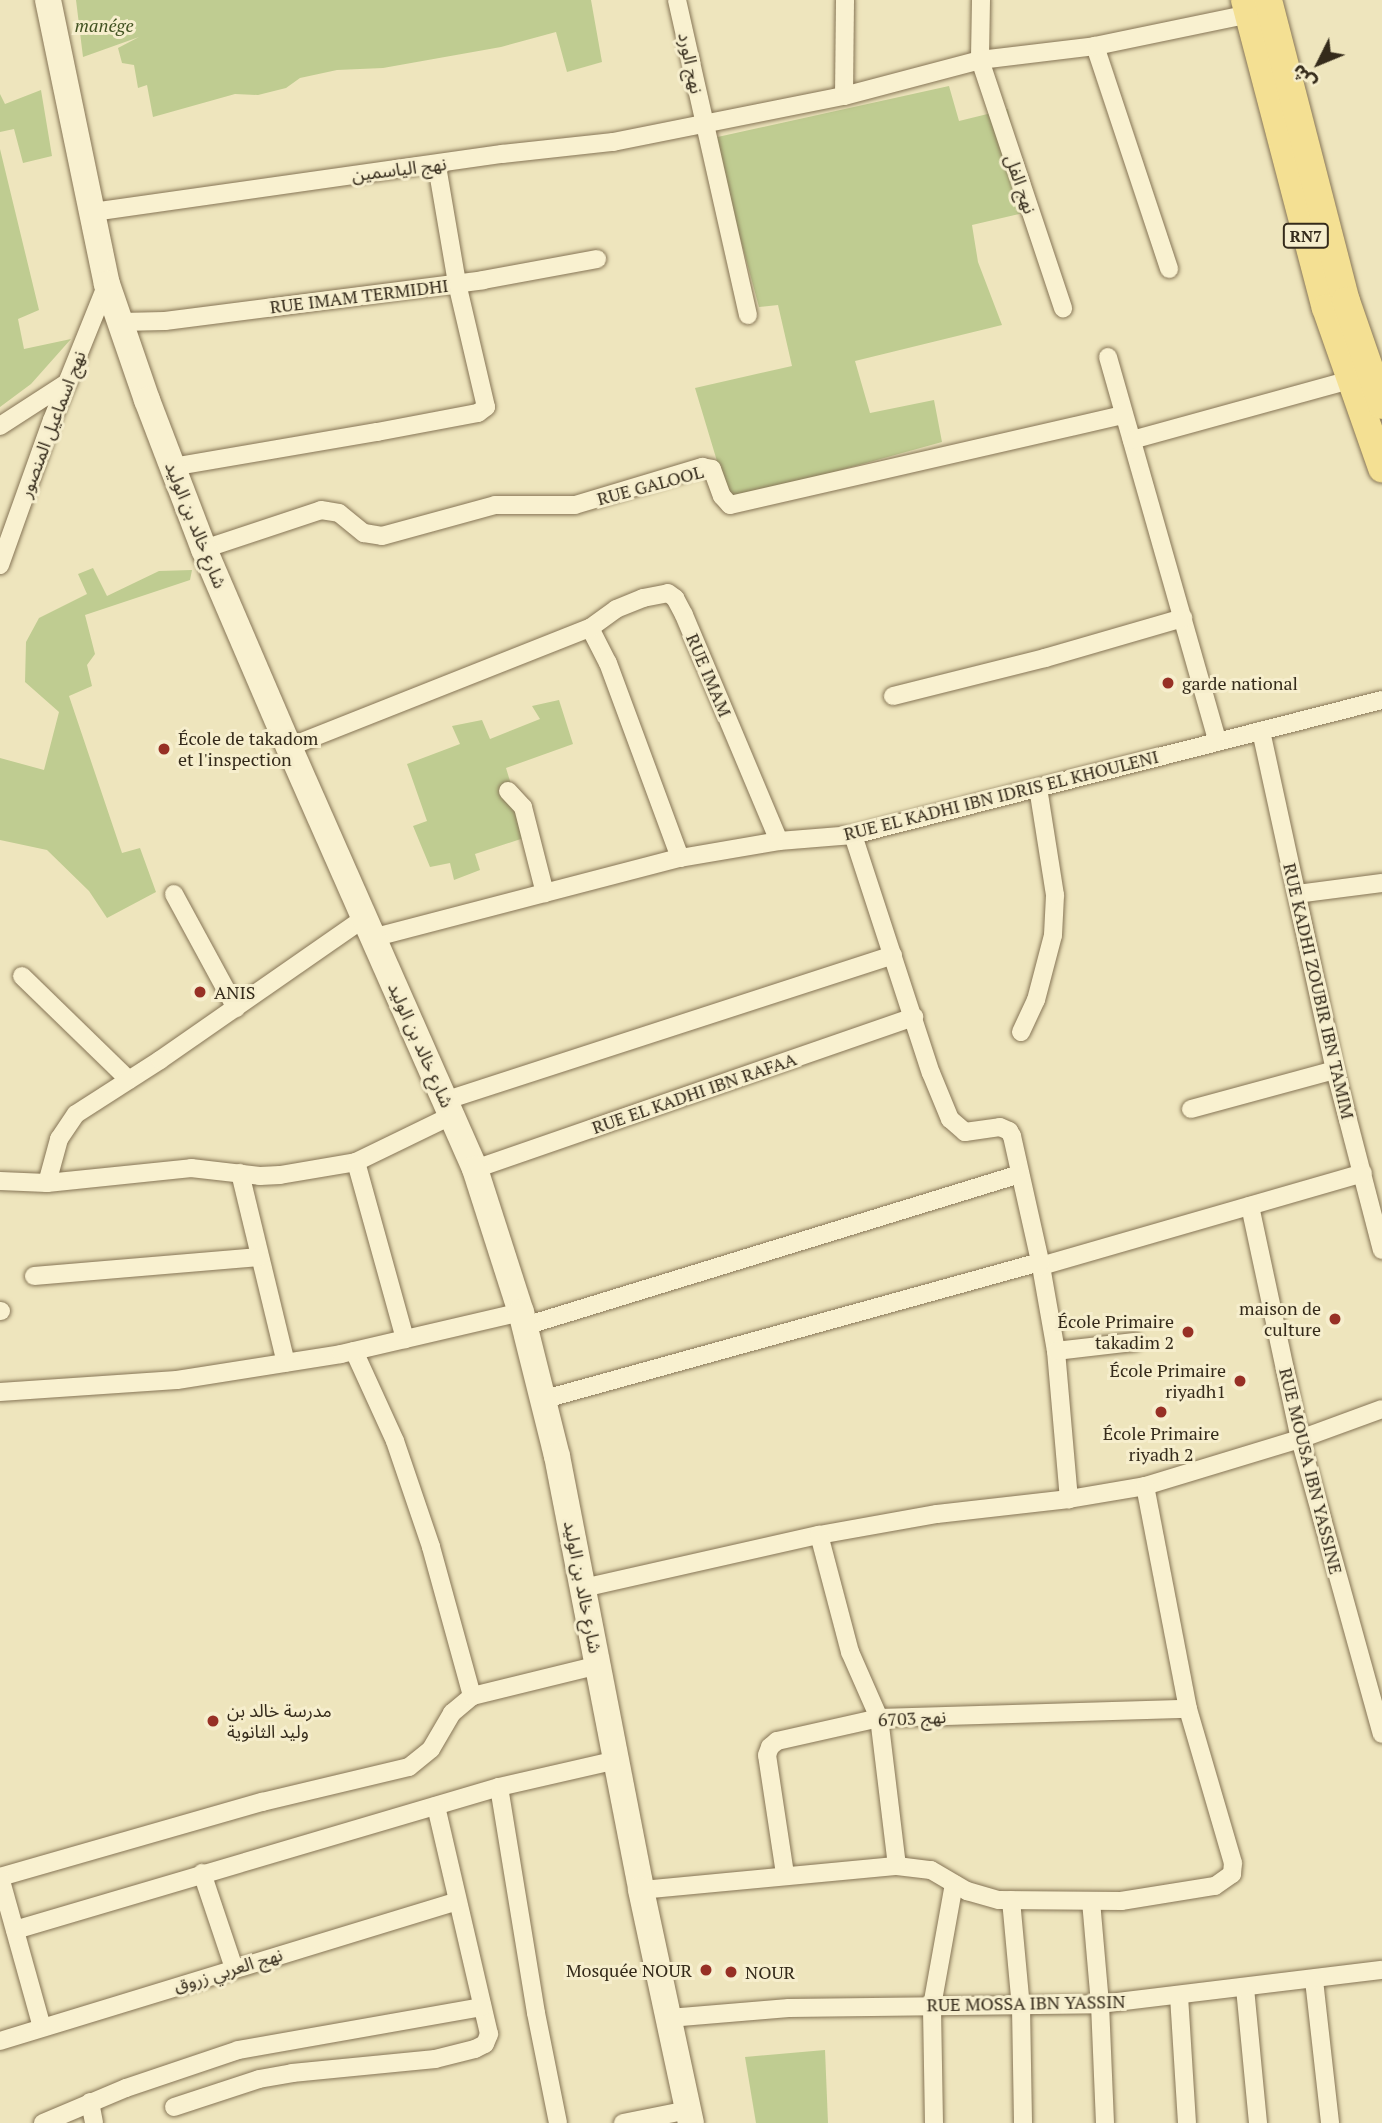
<!DOCTYPE html>
<html>
<head>
<meta charset="utf-8">
<style>
  body { margin:0 }
  #map { position:relative; width:1382px; height:2123px; overflow:hidden; background:#eee5bd; font-family:"PT Serif","Noto Sans Arabic",serif }
  div>[style] { position:absolute }
  [style*='--x'] { left:calc(var(--x)*1px); top:calc(var(--y)*1px); width:calc(var(--w)*1px); rotate:calc(var(--a)*1deg) }
  .green>* { inset:0; background:#bfcc91 }
  .roads { filter:drop-shadow(0 0 2px #867556) drop-shadow(0 0 2px #867556) }
  .street>* { height:18px; margin:-9px; padding:0 9px; transform-origin:9px; border-radius:9px; background:#f9f1d0 }
  .secondary>* { height:26px; margin:-13px; padding:0 13px; transform-origin:13px; border-radius:13px; background:#f9f1d0 }
  .primary>* { height:28px; margin:-14px; padding:0 14px; transform-origin:14px; border-radius:14px; background:#f4e093 }
  .dots>* { width:19px; height:19px; translate:-50% -50%; box-sizing:border-box; border:4px solid #f6eecd; border-radius:50% }
  span { translate:-50% -50%; white-space:nowrap; text-align:center; line-height:1.15; -webkit-text-stroke:6px #f6eecd; paint-order:stroke }
  .shield-label span { padding:2px 5px; background:#f6eecd; border:2px solid; border-radius:5px; -webkit-text-stroke-width:0 }
  .shield-label { font-size:16px; color:#352b1b; font-weight:700 }
  .park-label { font-size:18px; color:#415221; font-style:italic }
  .street-label { font-size:18px; color:#352b1b }
  .poi-label { font-size:18px; color:#352b1b }
  .left { translate:0 -50%; text-align:left }
  .right { translate:-100% -50%; text-align:right }
  .north { position:absolute; left:1284px; top:28px; width:70px; height:70px; -webkit-text-stroke:5px #f6eecd; paint-order:stroke; rotate:227deg; font-size:19px; font-weight:700; line-height:28px; text-align:center; color:#352b1b }
  .north::after { content:''; display:block; margin:auto; width:24px; height:32px; background:#352b1b; clip-path:polygon(50% 0,100% 100%,50% 72%,0 100%) }
</style>
</head>
<body>
<div id="map">
  <div class="green">
    <div style="clip-path:polygon(76px 0,591px 0,602px 62px,567px 72px,556px 32px,501px 47px,383px 68px,337px 70px,300px 78px,286px 88px,258px 95px,235px 94px,153px 117px,147px 85px,138px 88px,134px 65px,122px 63px,118px 48px,139px 37px,83px 57px)"></div>
    <div style="clip-path:polygon(949px 86px,959px 121px,1008px 109px,1028px 212px,972px 225px,978px 262px,1002px 325px,855px 361px,870px 413px,934px 400px,942px 442px,729px 501px,695px 388px,792px 366px,778px 305px,759px 307px,713px 138px)"></div>
    <div style="clip-path:polygon(41px 90px,52px 156px,23px 163px,14px 129px,0 132px,0 94px,5px 104px)"></div>
    <div style="clip-path:polygon(0 149px,39px 310px,18px 319px,24px 349px,71px 339px,31px 384px,0 407px)"></div>
    <div style="clip-path:polygon(93px 568px,107px 596px,159px 571px,192px 570px,190px 580px,85px 615px,95px 654px,87px 665px,92px 686px,69px 696px,122px 853px,140px 848px,156px 892px,107px 918px,89px 891px,47px 850px,0 840px,0 758px,44px 770px,59px 712px,25px 682px,26px 642px,39px 618px,87px 594px,78px 574px)"></div>
    <div style="clip-path:polygon(559px 700px,573px 744px,506px 768px,527px 837px,475px 854px,480px 870px,454px 880px,450px 863px,430px 867px,413px 826px,427px 821px,407px 764px,460px 744px,452px 726px,482px 720px,490px 739px,540px 719px,532px 706px)"></div>
    <div style="clip-path:polygon(825px 2050px,828px 2123px,756px 2123px,745px 2057px)"></div>
  </div>
  <div class="roads">
    <div class="street">
      <div style="--x:677;--y:0;--w:323;--a:77.3"></div>
      <div style="--x:981;--y:0;--w:60;--a:91"></div>
      <div style="--x:980;--y:60;--w:262;--a:71.5"></div>
      <div style="--x:1095;--y:46;--w:235;--a:71.6"></div>
      <div style="--x:844;--y:96;--w:96;--a:-89.4"></div>
      <div style="--x:93;--y:212;--w:413;--a:-8.1"></div>
      <div style="--x:502;--y:154;--w:112;--a:-6.2"></div>
      <div style="--x:613;--y:142;--w:236;--a:-11.3"></div>
      <div style="--x:844;--y:96;--w:141;--a:-14.8"></div>
      <div style="--x:980;--y:60;--w:116;--a:-6.9"></div>
      <div style="--x:1095;--y:46;--w:157;--a:-11.7"></div>
      <div style="--x:120;--y:322;--w:45;--a:-1.3"></div>
      <div style="--x:165;--y:321;--w:321;--a:-7.3"></div>
      <div style="--x:483;--y:280;--w:116;--a:-10.4"></div>
      <div style="--x:1108;--y:357;--w:400;--a:74.1"></div>
      <div style="--x:0;--y:426;--w:81;--a:-32.9"></div>
      <div style="--x:1132;--y:440;--w:226;--a:-15.4"></div>
      <div style="--x:172;--y:467;--w:208;--a:-9.7"></div>
      <div style="--x:377;--y:432;--w:103;--a:-10.7"></div>
      <div style="--x:478;--y:413;--w:10;--a:-37"></div>
      <div style="--x:486;--y:407;--w:127;--a:-103.2"></div>
      <div style="--x:457;--y:283;--w:119;--a:-99.7"></div>
      <div style="--x:204;--y:549;--w:123;--a:-18.4"></div>
      <div style="--x:321;--y:510;--w:18;--a:9"></div>
      <div style="--x:339;--y:513;--w:32;--a:39"></div>
      <div style="--x:364;--y:533;--w:18;--a:9"></div>
      <div style="--x:382;--y:536;--w:117;--a:-15.3"></div>
      <div style="--x:495;--y:505;--w:80;--a:0"></div>
      <div style="--x:575;--y:505;--w:133;--a:-16.7"></div>
      <div style="--x:702;--y:467;--w:10;--a:11"></div>
      <div style="--x:712;--y:469;--w:29;--a:70"></div>
      <div style="--x:722;--y:496;--w:12;--a:48"></div>
      <div style="--x:730;--y:505;--w:404;--a:-12.9"></div>
      <div style="--x:0;--y:565;--w:154;--a:-70.3"></div>
      <div style="--x:52;--y:420;--w:147;--a:-68"></div>
      <div style="--x:590;--y:628;--w:39;--a:63"></div>
      <div style="--x:608;--y:663;--w:208;--a:69.7"></div>
      <div style="--x:893;--y:696;--w:157;--a:-14"></div>
      <div style="--x:1045;--y:658;--w:144;--a:-16.2"></div>
      <div style="--x:1261;--y:731;--w:347;--a:77.7"></div>
      <div style="--x:1335;--y:1070;--w:186;--a:75.4"></div>
      <div style="--x:289;--y:747;--w:324;--a:-21.6"></div>
      <div style="--x:590;--y:628;--w:32;--a:-36"></div>
      <div style="--x:616;--y:609;--w:29;--a:-22"></div>
      <div style="--x:643;--y:598;--w:25;--a:-11"></div>
      <div style="--x:668;--y:593;--w:9;--a:36"></div>
      <div style="--x:675;--y:598;--w:19;--a:62"></div>
      <div style="--x:684;--y:615;--w:245;--a:67.2"></div>
      <div style="--x:508;--y:791;--w:22;--a:47"></div>
      <div style="--x:523;--y:807;--w:89;--a:75.7"></div>
      <div style="--x:853;--y:835;--w:250;--a:71.9"></div>
      <div style="--x:931;--y:1073;--w:50;--a:67.6"></div>
      <div style="--x:950;--y:1119;--w:20;--a:41"></div>
      <div style="--x:965;--y:1132;--w:35;--a:-8"></div>
      <div style="--x:1000;--y:1127;--w:10;--a:24"></div>
      <div style="--x:1009;--y:1131;--w:6;--a:59"></div>
      <div style="--x:1012;--y:1136;--w:133;--a:77.4"></div>
      <div style="--x:1041;--y:1266;--w:86;--a:80"></div>
      <div style="--x:1056;--y:1351;--w:149;--a:85"></div>
      <div style="--x:1069;--y:1499;--w:77;--a:-9.7"></div>
      <div style="--x:1145;--y:1486;--w:162;--a:-16.9"></div>
      <div style="--x:1300;--y:1439;--w:87;--a:-20.1"></div>
      <div style="--x:174;--y:894;--w:130;--a:61.5"></div>
      <div style="--x:1297;--y:894;--w:86;--a:-7.4"></div>
      <div style="--x:372;--y:938;--w:318;--a:-14.6"></div>
      <div style="--x:680;--y:858;--w:100;--a:-9.7"></div>
      <div style="--x:779;--y:841;--w:74;--a:-4.6"></div>
      <div style="--x:853;--y:835;--w:546;--a:-14.32"></div>
      <div style="--x:22;--y:976;--w:149;--a:44.2"></div>
      <div style="--x:1021;--y:1032;--w:35;--a:-65"></div>
      <div style="--x:1036;--y:1000;--w:67;--a:-75.3"></div>
      <div style="--x:1053;--y:935;--w:40;--a:-87.1"></div>
      <div style="--x:1055;--y:895;--w:108;--a:-99"></div>
      <div style="--x:447;--y:1100;--w:469;--a:-18"></div>
      <div style="--x:1191;--y:1109;--w:149;--a:-15.2"></div>
      <div style="--x:356;--y:1162;--w:184;--a:74.5"></div>
      <div style="--x:475;--y:1169;--w:465;--a:-19.1"></div>
      <div style="--x:240;--y:1173;--w:195;--a:76.4"></div>
      <div style="--x:0;--y:1181;--w:47;--a:2.4"></div>
      <div style="--x:47;--y:1183;--w:145;--a:-5.9"></div>
      <div style="--x:191;--y:1168;--w:69;--a:6.6"></div>
      <div style="--x:260;--y:1176;--w:20;--a:-3"></div>
      <div style="--x:280;--y:1175;--w:77;--a:-9.7"></div>
      <div style="--x:356;--y:1162;--w:108;--a:-25.9"></div>
      <div style="--x:47;--y:1183;--w:46;--a:-74.7"></div>
      <div style="--x:59;--y:1139;--w:30;--a:-56"></div>
      <div style="--x:76;--y:1114;--w:100;--a:-32.7"></div>
      <div style="--x:160;--y:1060;--w:249;--a:-34.8"></div>
      <div style="--x:1250;--y:1206;--w:238;--a:77.9"></div>
      <div style="--x:1300;--y:1439;--w:306;--a:74.5"></div>
      <div style="--x:1041;--y:1266;--w:335;--a:-16.1"></div>
      <div style="--x:34;--y:1276;--w:226;--a:-4.8"></div>
      <div style="--x:0;--y:1311;--w:1;--a:0"></div>
      <div style="--x:525;--y:1326;--w:518;--a:-17.07"></div>
      <div style="--x:354;--y:1351;--w:99;--a:65.5"></div>
      <div style="--x:395;--y:1441;--w:112;--a:71.2"></div>
      <div style="--x:431;--y:1547;--w:155;--a:74.6"></div>
      <div style="--x:1056;--y:1351;--w:79;--a:-6.6"></div>
      <div style="--x:0;--y:1392;--w:177;--a:-3.9"></div>
      <div style="--x:177;--y:1380;--w:166;--a:-9"></div>
      <div style="--x:341;--y:1354;--w:185;--a:-13.1"></div>
      <div style="--x:545;--y:1399;--w:514;--a:-15.47"></div>
      <div style="--x:583;--y:1588;--w:242;--a:-12.7"></div>
      <div style="--x:819;--y:1535;--w:120;--a:-10.1"></div>
      <div style="--x:937;--y:1514;--w:133;--a:-6.5"></div>
      <div style="--x:499;--y:1787;--w:229;--a:80.7"></div>
      <div style="--x:536;--y:2013;--w:112;--a:78.7"></div>
      <div style="--x:897;--y:1866;--w:34;--a:7"></div>
      <div style="--x:931;--y:1870;--w:42;--a:30.3"></div>
      <div style="--x:967;--y:1891;--w:33;--a:16"></div>
      <div style="--x:999;--y:1900;--w:122;--a:0.5"></div>
      <div style="--x:1121;--y:1901;--w:95;--a:-9.1"></div>
      <div style="--x:1215;--y:1886;--w:21;--a:-35"></div>
      <div style="--x:1232;--y:1874;--w:11;--a:-85"></div>
      <div style="--x:1233;--y:1863;--w:160;--a:-106.3"></div>
      <div style="--x:1188;--y:1709;--w:227;--a:-100.9"></div>
      <div style="--x:202;--y:1873;--w:100;--a:71.4"></div>
      <div style="--x:785;--y:1874;--w:120;--a:-98.6"></div>
      <div style="--x:767;--y:1755;--w:9;--a:-69"></div>
      <div style="--x:770;--y:1747;--w:9;--a:-41"></div>
      <div style="--x:777;--y:1741;--w:105;--a:-12.7"></div>
      <div style="--x:879;--y:1718;--w:309;--a:-1.7"></div>
      <div style="--x:0;--y:1877;--w:273;--a:-16"></div>
      <div style="--x:262;--y:1802;--w:151;--a:-13.4"></div>
      <div style="--x:409;--y:1767;--w:28;--a:-39"></div>
      <div style="--x:431;--y:1749;--w:42;--a:-59.7"></div>
      <div style="--x:452;--y:1713;--w:26;--a:-40"></div>
      <div style="--x:472;--y:1696;--w:131;--a:-13.7"></div>
      <div style="--x:0;--y:1877;--w:156;--a:74.4"></div>
      <div style="--x:641;--y:1890;--w:257;--a:-5.4"></div>
      <div style="--x:897;--y:1866;--w:149;--a:-96.9"></div>
      <div style="--x:879;--y:1718;--w:72;--a:-113.7"></div>
      <div style="--x:850;--y:1652;--w:121;--a:-104.8"></div>
      <div style="--x:1011;--y:1900;--w:107;--a:84.7"></div>
      <div style="--x:1021;--y:2007;--w:116;--a:89"></div>
      <div style="--x:1091;--y:1901;--w:103;--a:85"></div>
      <div style="--x:1100;--y:2004;--w:119;--a:87.6"></div>
      <div style="--x:15;--y:1930;--w:505;--a:-16.46"></div>
      <div style="--x:499;--y:1787;--w:121;--a:-12.9"></div>
      <div style="--x:1314;--y:1980;--w:144;--a:83.6"></div>
      <div style="--x:1245;--y:1988;--w:136;--a:84.5"></div>
      <div style="--x:1179;--y:1996;--w:127;--a:86.4"></div>
      <div style="--x:669;--y:2018;--w:120;--a:-4.8"></div>
      <div style="--x:789;--y:2008;--w:311;--a:-0.7"></div>
      <div style="--x:1100;--y:2004;--w:284;--a:-6.9"></div>
      <div style="--x:0;--y:2041;--w:478;--a:-17"></div>
      <div style="--x:90;--y:2102;--w:21;--a:79"></div>
      <div style="--x:174;--y:2107;--w:89;--a:-18.2"></div>
      <div style="--x:259;--y:2079;--w:34;--a:-10"></div>
      <div style="--x:292;--y:2073;--w:144;--a:-5.6"></div>
      <div style="--x:435;--y:2059;--w:41;--a:-14"></div>
      <div style="--x:475;--y:2049;--w:11;--a:-27"></div>
      <div style="--x:485;--y:2044;--w:11;--a:-68"></div>
      <div style="--x:489;--y:2034;--w:234;--a:-103.1"></div>
      <div style="--x:43;--y:2123;--w:90;--a:-22.9"></div>
      <div style="--x:126;--y:2088;--w:118;--a:-18.7"></div>
      <div style="--x:238;--y:2050;--w:248;--a:-10"></div>
      <div style="--x:623;--y:2123;--w:66;--a:-11.3"></div>
      <div style="--x:934;--y:2123;--w:117;--a:-91"></div>
      <div style="--x:932;--y:2006;--w:124;--a:-79.8"></div>
    </div>
    <div class="secondary">
      <div style="--x:48;--y:0;--w:290;--a:78.3"></div>
      <div style="--x:107;--y:284;--w:123;--a:71"></div>
      <div style="--x:147;--y:400;--w:160;--a:69.1"></div>
      <div style="--x:204;--y:549;--w:215;--a:66.8"></div>
      <div style="--x:289;--y:747;--w:461;--a:66.2"></div>
      <div style="--x:475;--y:1169;--w:150;--a:72.2"></div>
      <div style="--x:521;--y:1312;--w:148;--a:76"></div>
      <div style="--x:557;--y:1456;--w:442;--a:79"></div>
      <div style="--x:641;--y:1890;--w:238;--a:77.9"></div>
    </div>
    <div class="primary">
      <div style="--x:1245;--y:0;--w:318;--a:75.3"></div>
      <div style="--x:1326;--y:308;--w:170;--a:70.7"></div>
      <div style="--x:1268;--y:0;--w:311;--a:75.5"></div>
      <div style="--x:1346;--y:301;--w:110;--a:70.9"></div>
    </div>
  </div>
  <div class="dots">
    <div style="left:1168px;top:683px;background:#973025"></div>
    <div style="left:164px;top:749px;background:#973025"></div>
    <div style="left:200px;top:992px;background:#973025"></div>
    <div style="left:1335px;top:1319px;background:#973025"></div>
    <div style="left:1188px;top:1332px;background:#973025"></div>
    <div style="left:1240px;top:1381px;background:#973025"></div>
    <div style="left:1161px;top:1412px;background:#973025"></div>
    <div style="left:213px;top:1721px;background:#973025"></div>
    <div style="left:706px;top:1970px;background:#973025"></div>
    <div style="left:731px;top:1972px;background:#973025"></div>
  </div>
  <div class="shield-label">
    <span style="left:1306px;top:236px">RN7</span>
  </div>
  <div class="park-label">
    <span style="left:104px;top:25px">manége</span>
  </div>
  <div class="street-label">
    <span style="left:691px;top:63px;rotate:78deg">نهج الورد</span>
    <span style="left:399px;top:169px;rotate:-7deg">نهج الياسمين</span>
    <span style="left:1021px;top:184px;rotate:71deg">نهج الفل</span>
    <span style="left:359px;top:296px;rotate:-7deg">RUE IMAM TERMIDHI</span>
    <span style="left:52px;top:424px;rotate:-69deg">نهج اسماعيل المنصور</span>
    <span style="left:650px;top:485px;rotate:-15deg">RUE GALOOL</span>
    <span style="left:196px;top:525px;rotate:68deg">شارع خالد بن الوليد</span>
    <span style="left:709px;top:675px;rotate:67deg">RUE IMAM</span>
    <span style="left:1001px;top:795px;rotate:-14deg">RUE EL KADHI IBN IDRIS EL KHOULENI</span>
    <span style="left:1319px;top:991px;rotate:77deg">RUE KADHI ZOUBIR IBN TAMIM</span>
    <span style="left:421px;top:1045px;rotate:66deg">شارع خالد بن الوليد</span>
    <span style="left:694px;top:1093px;rotate:-19deg">RUE EL KADHI IBN RAFAA</span>
    <span style="left:1311px;top:1471px;rotate:76deg">RUE MOUSA IBN YASSINE</span>
    <span style="left:583px;top:1587px;rotate:79deg">شارع خالد بن الوليد</span>
    <span style="left:912px;top:1718px;rotate:-3deg">نهج 6703</span>
    <span style="left:228px;top:1970px;rotate:-17deg">نهج العربي زروق</span>
    <span style="left:1026px;top:2003px;rotate:-1deg">RUE MOSSA IBN YASSIN</span>
  </div>
  <div class="poi-label">
    <span class="left" style="left:1182px;top:683px">garde national</span>
    <span class="left" style="left:178px;top:749px">École de takadom<br>et l'inspection</span>
    <span class="left" style="left:214px;top:992px">ANIS</span>
    <span class="right" style="left:1321px;top:1319px">maison de<br>culture</span>
    <span class="right" style="left:1174px;top:1332px">École Primaire<br>takadim 2</span>
    <span class="right" style="left:1226px;top:1381px">École Primaire<br>riyadh1</span>
    <span style="left:1161px;top:1444px">École Primaire<br>riyadh 2</span>
    <span class="left" style="left:227px;top:1721px">مدرسة خالد بن<br>وليد الثانوية</span>
    <span class="right" style="left:692px;top:1970px">Mosquée NOUR</span>
    <span class="left" style="left:745px;top:1972px">NOUR</span>
  </div>
  <div class="north">ش</div>
</div>
</body>
</html>
